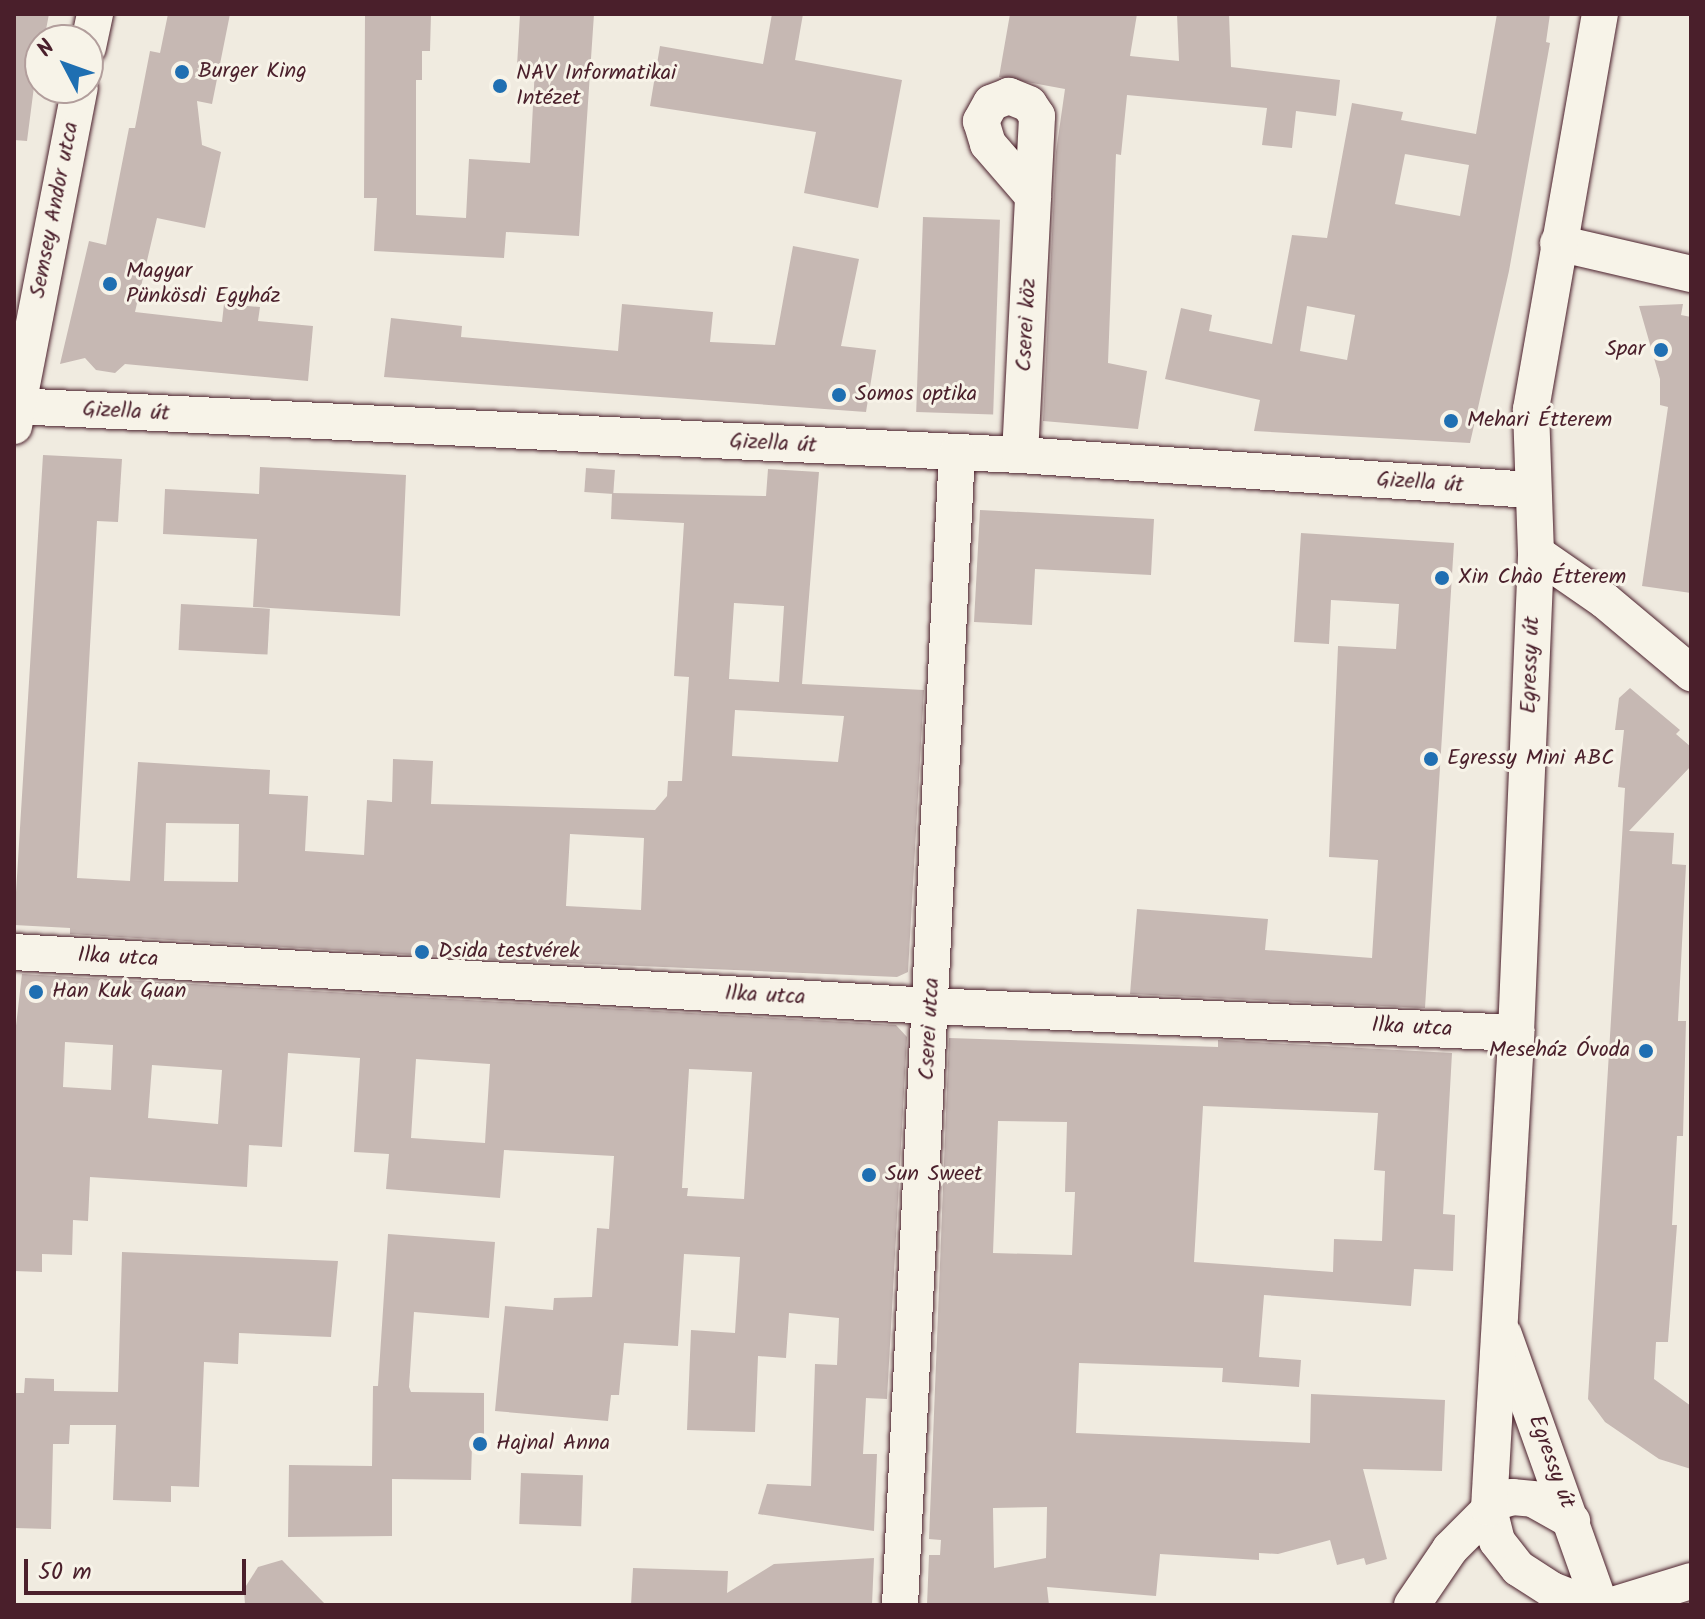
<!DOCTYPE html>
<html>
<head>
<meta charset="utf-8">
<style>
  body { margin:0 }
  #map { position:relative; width:1705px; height:1619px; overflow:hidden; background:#f0ebe0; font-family:Kalam,sans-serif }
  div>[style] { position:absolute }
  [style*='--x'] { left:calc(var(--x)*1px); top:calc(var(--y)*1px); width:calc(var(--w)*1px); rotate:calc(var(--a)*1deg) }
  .building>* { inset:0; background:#c6b8b3; transform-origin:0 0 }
  .roads { filter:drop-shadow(0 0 2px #4a1f2b) drop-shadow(0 0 2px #4a1f2b) }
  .minor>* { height:36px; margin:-18px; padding:0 18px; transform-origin:18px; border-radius:18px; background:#f7f3e8 }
  .dots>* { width:22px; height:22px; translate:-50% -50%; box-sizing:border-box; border:4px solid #f7f3e8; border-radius:50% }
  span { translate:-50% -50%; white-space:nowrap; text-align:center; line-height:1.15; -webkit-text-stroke:6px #f7f3e8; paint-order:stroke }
  .poi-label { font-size:22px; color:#4a1f2b }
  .left { translate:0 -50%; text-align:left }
  .right { translate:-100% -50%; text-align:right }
  .street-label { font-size:22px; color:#4a1f2b }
  .frame { position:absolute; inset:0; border:16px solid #4a1f2b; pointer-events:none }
  .north { position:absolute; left:24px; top:24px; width:80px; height:80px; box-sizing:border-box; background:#f7f3e8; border:2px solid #b29e9c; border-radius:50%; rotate:311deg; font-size:22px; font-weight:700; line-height:32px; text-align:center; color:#4a1f2b }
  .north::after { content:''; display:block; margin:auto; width:28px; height:36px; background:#1f6fb2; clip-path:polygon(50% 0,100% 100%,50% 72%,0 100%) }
  .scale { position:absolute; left:24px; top:1559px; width:222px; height:36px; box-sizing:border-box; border:4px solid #4a1f2b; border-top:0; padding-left:10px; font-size:24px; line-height:28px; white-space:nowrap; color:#4a1f2b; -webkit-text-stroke:6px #f7f3e8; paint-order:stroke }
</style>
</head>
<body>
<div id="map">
  <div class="building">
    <div style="clip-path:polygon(14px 14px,49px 14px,44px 40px,40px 40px,27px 141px,14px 140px)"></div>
    <div style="clip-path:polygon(168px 14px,230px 14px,212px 104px,197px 101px,202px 145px,221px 152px,205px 228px,157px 218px,135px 312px,222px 322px,224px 304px,260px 307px,258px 321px,313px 326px,308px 381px,125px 364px,115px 373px,96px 370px,85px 358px,60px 364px,89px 241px,106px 245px,129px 128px,135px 128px,150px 51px,160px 53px)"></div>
    <div style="clip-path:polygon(365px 14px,431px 14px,430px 51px,422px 51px,422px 80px,416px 80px,416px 215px,466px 218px,469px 159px,530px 163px,535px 67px,517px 66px,520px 14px,594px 14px,579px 236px,506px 232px,504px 258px,374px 251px,377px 198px,364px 198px)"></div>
    <div style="clip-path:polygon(772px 14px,803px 14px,795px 60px,902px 80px,878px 208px,804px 193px,816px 132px,650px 106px,660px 46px,763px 64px)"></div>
    <div style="clip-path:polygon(1010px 14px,1137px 14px,1130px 56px,1179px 61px,1177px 14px,1229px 14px,1231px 67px,1340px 80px,1336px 116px,1296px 111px,1292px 148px,1262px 145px,1267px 108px,1127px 95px,1121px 155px,1116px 154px,1108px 363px,1147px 371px,1138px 429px,1043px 421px,1056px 152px,1065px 89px,999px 77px)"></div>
    <div style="clip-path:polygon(evenodd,1497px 14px,1550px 14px,1546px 42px,1550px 43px,1509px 271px,1470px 443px,1254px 431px,1260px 400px,1165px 379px,1181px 308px,1212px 315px,1209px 331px,1272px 344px,1292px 235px,1327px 238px,1352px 103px,1403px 112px,1401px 120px,1476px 134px,1497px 14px,1405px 154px,1469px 165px,1460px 216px,1395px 204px,1405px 154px,1497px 14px,1307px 306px,1355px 315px,1347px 360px,1300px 351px,1307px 306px)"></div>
    <div style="left:923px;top:217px;width:77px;height:195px;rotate:2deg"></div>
    <div style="clip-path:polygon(793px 246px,859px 259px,841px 346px,876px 350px,866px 412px,384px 377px,391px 318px,462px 326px,461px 337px,618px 351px,622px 304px,713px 312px,710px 342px,775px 345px)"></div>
    <div style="clip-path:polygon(1683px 304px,1681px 315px,1691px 317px,1691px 593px,1642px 586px,1668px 407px,1660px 405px,1660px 379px,1639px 306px)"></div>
    <div style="clip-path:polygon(evenodd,43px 455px,122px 459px,118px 522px,97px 521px,77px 878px,130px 881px,138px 762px,270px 770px,269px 794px,308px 796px,305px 851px,364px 855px,367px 800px,392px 802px,393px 759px,433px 761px,431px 804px,655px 810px,667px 796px,668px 781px,682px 781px,689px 677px,674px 676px,684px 523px,611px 519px,612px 493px,766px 496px,768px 469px,819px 472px,802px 684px,924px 690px,908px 972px,897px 977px,499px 960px,70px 934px,70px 928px,14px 925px,43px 455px,734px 603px,784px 606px,779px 682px,729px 679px,734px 603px,43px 455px,735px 710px,844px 716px,838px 762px,732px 756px,735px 710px,43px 455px,166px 823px,239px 824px,238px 882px,164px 881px,166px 823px,43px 455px,570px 834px,644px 838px,641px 910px,566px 906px,570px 834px)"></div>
    <div style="clip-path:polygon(260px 467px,406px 475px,400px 616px,253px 607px,257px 539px,163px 534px,165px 489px,259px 494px)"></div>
    <div style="left:586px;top:468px;width:29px;height:24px;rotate:4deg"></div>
    <div style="clip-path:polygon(980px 510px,1154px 519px,1151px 575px,1035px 569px,1032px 625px,974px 622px)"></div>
    <div style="clip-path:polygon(1301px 533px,1454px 543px,1425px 1008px,1130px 994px,1137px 909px,1268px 919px,1265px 950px,1372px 958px,1378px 860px,1329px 857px,1338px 646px,1396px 649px,1399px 604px,1331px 600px,1329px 644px,1294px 642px)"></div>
    <div style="left:181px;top:604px;width:89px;height:46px;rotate:3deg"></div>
    <div style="clip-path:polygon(1630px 688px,1680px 730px,1676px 734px,1691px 747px,1691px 766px,1629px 831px,1674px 833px,1672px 864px,1686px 865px,1678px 1021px,1686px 1021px,1683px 1136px,1677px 1136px,1672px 1225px,1677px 1225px,1668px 1342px,1656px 1342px,1654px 1379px,1691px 1406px,1691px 1469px,1659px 1459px,1605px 1422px,1588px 1399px,1625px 788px,1618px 787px,1624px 730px,1615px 730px,1619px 698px)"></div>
    <div style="clip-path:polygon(evenodd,22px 974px,896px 1025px,907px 1037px,887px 1399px,866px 1398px,863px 1454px,877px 1454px,874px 1531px,758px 1514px,767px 1484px,811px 1486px,815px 1364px,837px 1365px,839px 1318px,789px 1313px,786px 1358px,758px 1356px,755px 1432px,687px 1430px,691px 1330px,735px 1333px,740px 1257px,684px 1254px,678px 1346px,624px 1343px,619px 1395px,611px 1395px,608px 1421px,495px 1411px,505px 1306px,553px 1310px,554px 1298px,592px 1297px,597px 1228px,609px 1229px,614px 1156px,504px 1150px,500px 1198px,386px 1189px,389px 1154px,354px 1152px,360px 1058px,288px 1053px,282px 1147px,249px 1145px,247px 1187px,90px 1177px,88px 1221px,73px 1220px,72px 1255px,42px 1254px,42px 1272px,14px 1271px,14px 1043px,22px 974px,65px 1042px,113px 1045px,111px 1090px,63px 1087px,65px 1042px,22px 974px,416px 1059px,490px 1064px,485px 1143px,411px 1138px,416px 1059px,22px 974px,152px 1065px,222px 1070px,218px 1124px,148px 1118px,152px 1065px,22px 974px,689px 1069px,752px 1072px,744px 1199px,687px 1196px,688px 1188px,682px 1188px,689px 1069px)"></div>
    <div style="clip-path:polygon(evenodd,949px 1038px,1218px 1047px,1218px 1040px,1452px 1053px,1443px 1214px,1455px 1215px,1453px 1271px,1414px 1269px,1411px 1306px,1264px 1295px,1259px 1357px,1301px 1360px,1299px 1387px,1222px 1382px,1223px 1368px,1079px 1363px,1076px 1433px,1310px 1443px,1311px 1394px,1445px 1400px,1442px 1471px,1363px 1469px,1387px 1559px,1366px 1565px,1364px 1558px,1337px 1565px,1330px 1540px,1278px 1554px,1259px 1553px,1259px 1560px,1160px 1554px,1156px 1596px,1047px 1587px,1049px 1605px,927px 1605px,929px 1555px,940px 1555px,941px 1540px,929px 1539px,949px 1038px,1203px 1106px,1378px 1113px,1374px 1170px,1385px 1171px,1382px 1241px,1334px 1239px,1333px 1272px,1194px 1262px,1203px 1106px,949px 1038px,998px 1121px,1067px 1122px,1065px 1192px,1075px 1192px,1072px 1255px,993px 1253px,998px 1121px,949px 1038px,1047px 1507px,1046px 1558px,994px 1568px,993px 1508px,1047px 1507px)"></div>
    <div style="clip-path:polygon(388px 1234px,495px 1242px,489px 1318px,414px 1312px,409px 1387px,411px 1392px,484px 1393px,484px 1446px,472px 1445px,471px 1480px,392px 1479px,392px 1536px,288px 1537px,289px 1465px,372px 1466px,373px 1386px,378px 1386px)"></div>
    <div style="clip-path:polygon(122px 1252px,338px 1261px,331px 1337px,239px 1333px,238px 1364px,204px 1362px,199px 1487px,171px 1486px,171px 1502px,113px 1500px,116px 1425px,70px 1425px,69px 1444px,53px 1444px,51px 1529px,14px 1528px,14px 1393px,24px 1393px,25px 1378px,54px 1379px,54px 1391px,118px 1392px)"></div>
    <div style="left:521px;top:1473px;width:62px;height:51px;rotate:2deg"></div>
    <div style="clip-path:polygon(874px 1558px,872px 1605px,631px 1605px,633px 1568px,728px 1571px,727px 1593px,774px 1564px)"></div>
    <div style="clip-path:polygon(282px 1560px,326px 1605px,245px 1605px,244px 1589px,258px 1567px)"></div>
  </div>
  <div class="roads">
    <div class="minor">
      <div style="--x:88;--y:47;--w:34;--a:-78"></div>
      <div style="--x:1558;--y:243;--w:137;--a:13.1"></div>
      <div style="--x:14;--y:406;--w:1007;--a:2.79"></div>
      <div style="--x:1020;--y:455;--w:512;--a:3.92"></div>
      <div style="--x:14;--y:426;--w:344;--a:-79"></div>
      <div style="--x:1020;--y:455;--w:259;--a:-87.1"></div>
      <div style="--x:1033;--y:196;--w:80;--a:-87.1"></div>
      <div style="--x:1037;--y:116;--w:14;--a:-124"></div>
      <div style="--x:1029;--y:104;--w:22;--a:-158"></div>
      <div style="--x:1009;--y:96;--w:19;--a:159"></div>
      <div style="--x:991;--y:103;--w:21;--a:119"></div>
      <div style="--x:981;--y:121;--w:24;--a:73"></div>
      <div style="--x:988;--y:144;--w:69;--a:49.1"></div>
      <div style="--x:1536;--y:553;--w:83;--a:34.7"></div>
      <div style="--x:1604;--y:600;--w:114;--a:40"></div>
      <div style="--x:14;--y:952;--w:919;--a:3.37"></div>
      <div style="--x:931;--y:1006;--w:586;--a:2.64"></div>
      <div style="--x:1504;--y:1335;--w:287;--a:70.4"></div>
      <div style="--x:900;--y:1605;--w:1153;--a:-87.17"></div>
      <div style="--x:1412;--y:1605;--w:68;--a:-55.8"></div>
      <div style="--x:1450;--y:1549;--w:66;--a:-45"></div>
      <div style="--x:1497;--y:1502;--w:16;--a:-18"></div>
      <div style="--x:1512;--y:1497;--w:21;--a:5"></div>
      <div style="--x:1533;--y:1499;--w:45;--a:29.4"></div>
      <div style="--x:1590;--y:1605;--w:41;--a:-158.5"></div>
      <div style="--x:1552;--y:1590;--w:40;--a:-147.1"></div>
      <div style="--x:1518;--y:1568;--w:34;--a:-128"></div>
      <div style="--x:1497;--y:1541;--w:34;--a:-104"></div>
      <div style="--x:1489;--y:1508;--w:476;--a:-86.7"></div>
      <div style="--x:1516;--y:1033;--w:480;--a:-87.6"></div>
      <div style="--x:1536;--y:553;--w:144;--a:-92"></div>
      <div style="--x:1531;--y:409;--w:401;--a:-80.1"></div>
      <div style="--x:1613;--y:1605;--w:82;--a:-17.1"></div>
    </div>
  </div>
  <div class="dots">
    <div style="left:182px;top:72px;background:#1f6fb2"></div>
    <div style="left:500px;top:86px;background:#1f6fb2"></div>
    <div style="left:110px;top:284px;background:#1f6fb2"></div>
    <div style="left:1661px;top:350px;background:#1f6fb2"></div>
    <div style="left:839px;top:395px;background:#1f6fb2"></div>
    <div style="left:1451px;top:421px;background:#1f6fb2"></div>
    <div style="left:1442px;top:578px;background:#1f6fb2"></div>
    <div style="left:1431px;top:759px;background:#1f6fb2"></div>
    <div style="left:422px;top:952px;background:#1f6fb2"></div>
    <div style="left:36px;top:992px;background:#1f6fb2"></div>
    <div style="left:1646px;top:1051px;background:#1f6fb2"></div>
    <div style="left:869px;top:1175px;background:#1f6fb2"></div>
    <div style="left:480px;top:1444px;background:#1f6fb2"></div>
  </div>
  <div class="poi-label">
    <span class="left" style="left:198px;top:72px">Burger King</span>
    <span class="left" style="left:516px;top:86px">NAV Informatikai<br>Intézet</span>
    <span class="left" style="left:126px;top:284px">Magyar<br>Pünkösdi Egyház</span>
    <span class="right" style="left:1645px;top:350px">Spar</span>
    <span class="left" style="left:855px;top:395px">Somos optika</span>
    <span class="left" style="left:1467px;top:421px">Mehari Étterem</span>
    <span class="left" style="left:1458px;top:578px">Xin Chào Étterem</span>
    <span class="left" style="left:1447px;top:759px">Egressy Mini ABC</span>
    <span class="left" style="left:438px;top:952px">Dsida testvérek</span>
    <span class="left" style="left:52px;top:992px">Han Kuk Guan</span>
    <span class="right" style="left:1630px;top:1051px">Meseház Óvoda</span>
    <span class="left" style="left:885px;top:1175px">Sun Sweet</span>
    <span class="left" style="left:496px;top:1444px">Hajnal Anna</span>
  </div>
  <div class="street-label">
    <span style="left:55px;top:210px;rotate:-79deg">Semsey Andor utca</span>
    <span style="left:1027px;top:325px;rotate:-87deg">Cserei köz</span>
    <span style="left:126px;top:412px;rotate:3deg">Gizella út</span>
    <span style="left:773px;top:444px;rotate:3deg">Gizella út</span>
    <span style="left:1420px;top:483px;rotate:4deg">Gizella út</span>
    <span style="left:1531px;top:665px;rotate:-88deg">Egressy út</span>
    <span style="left:118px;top:958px;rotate:3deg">Ilka utca</span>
    <span style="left:765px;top:996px;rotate:3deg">Ilka utca</span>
    <span style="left:1412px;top:1028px;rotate:3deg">Ilka utca</span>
    <span style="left:930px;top:1029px;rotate:-87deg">Cserei utca</span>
    <span style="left:1551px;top:1462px;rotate:70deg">Egressy út</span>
  </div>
  <div class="frame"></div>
  <div class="north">N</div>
  <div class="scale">50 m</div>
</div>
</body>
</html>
